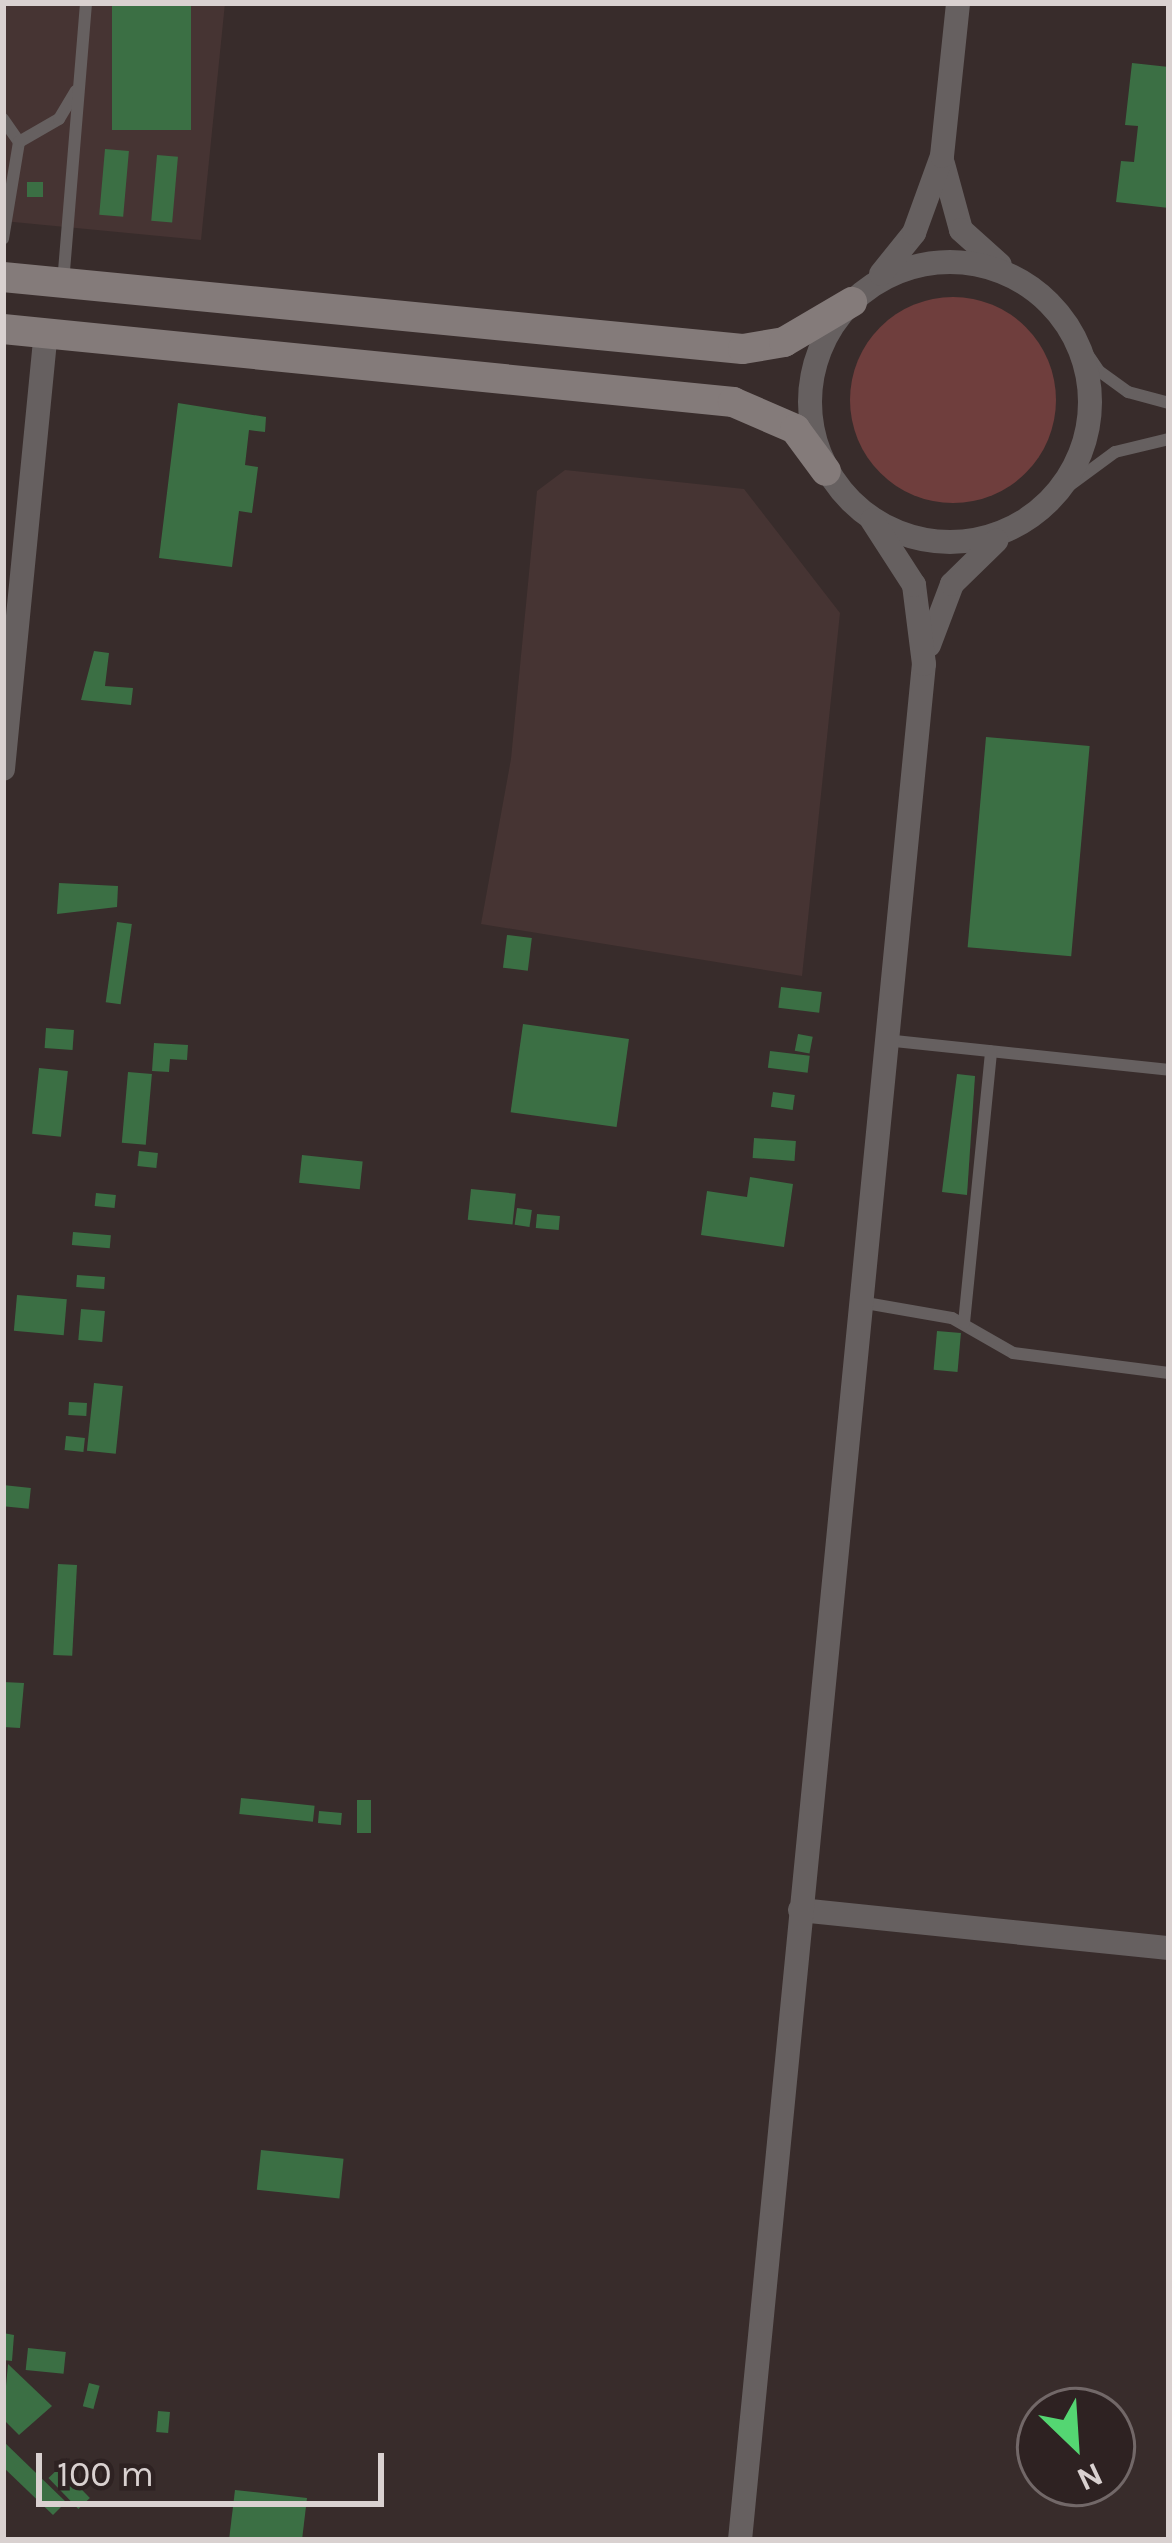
<!DOCTYPE html>
<html>
<head>
<meta charset="utf-8">
<style>
  body { margin:0 }
  #map { position:relative; width:1172px; height:2543px; overflow:hidden; background:#382c2b; font-family:Karla,sans-serif }
  div>[style] { position:absolute }
  [style*='--x'] { left:calc(var(--x)*1px); top:calc(var(--y)*1px); width:calc(var(--w)*1px); rotate:calc(var(--a)*1deg) }
  .built>* { inset:0; background:#463433 }
  .green>* { inset:0; background:#6f3e3d }
  .round { border-radius:50% }
  .building>* { inset:0; background:#3b6f44; transform-origin:0 0 }
  .lane>* { height:12px; margin:-6px; padding:0 6px; transform-origin:6px; border-radius:6px; background:#666060 }
  .street>* { height:24px; margin:-12px; padding:0 12px; transform-origin:12px; border-radius:12px; background:#666060 }
  .street>.ring { margin:-12px; padding:0; box-sizing:content-box; background:none; border:24px solid #666060; border-radius:50% }
  .secondary>* { height:30px; margin:-15px; padding:0 15px; transform-origin:15px; border-radius:15px; background:#847b7a }
  span { translate:-50% -50%; white-space:nowrap; text-align:center; line-height:1.15; -webkit-text-stroke:9px #2e2222; paint-order:stroke }
  .frame { position:absolute; inset:0; border:6px solid #d9d1d0; pointer-events:none }
  .north { position:absolute; left:1016px; top:2387px; width:120px; height:120px; box-sizing:border-box; background:#2e2222; border:3px solid #726868; border-radius:50%; rotate:155deg; font-size:33px; font-weight:700; line-height:48px; text-align:center; color:#d9d1d0 }
  .north::after { content:''; display:block; margin:auto; width:42px; height:54px; background:#54d672; clip-path:polygon(50% 0,100% 100%,50% 72%,0 100%) }
  .scale { position:absolute; left:36px; top:2453px; width:348px; height:54px; box-sizing:border-box; border:6px solid #d9d1d0; border-top:0; padding-left:15px; font-size:36px; line-height:42px; white-space:nowrap; color:#d9d1d0; -webkit-text-stroke:9px #2e2222; paint-order:stroke }
</style>
</head>
<body>
<div id="map">
  <div class="built">
    <div style="clip-path:polygon(3px 3px,225px 3px,201px 240px,3px 221px)"></div>
    <div style="clip-path:polygon(565px 470px,744px 489px,840px 613px,802px 976px,481px 924px,511px 759px,537px 491px)"></div>
  </div>
  <div class="green">
    <div class="round" style="left:850px;top:297px;width:206px;height:206px"></div>
  </div>
  <div class="building">
    <div style="left:112px;top:3px;width:79px;height:127px"></div>
    <div style="clip-path:polygon(1132px 63px,1169px 67px,1169px 208px,1116px 202px,1121px 161px,1134px 162px,1138px 126px,1125px 125px)"></div>
    <div style="left:105px;top:149px;width:24px;height:66px;rotate:5deg"></div>
    <div style="left:157px;top:155px;width:21px;height:66px;rotate:5deg"></div>
    <div style="left:27px;top:182px;width:16px;height:15px"></div>
    <div style="clip-path:polygon(178px 403px,266px 417px,265px 432px,249px 430px,245px 465px,258px 467px,252px 513px,239px 511px,232px 567px,159px 558px)"></div>
    <div style="clip-path:polygon(94px 651px,109px 653px,105px 686px,133px 688px,131px 705px,81px 700px)"></div>
    <div style="left:986px;top:737px;width:104px;height:211px;rotate:5deg"></div>
    <div style="clip-path:polygon(59px 883px,118px 886px,117px 907px,57px 914px)"></div>
    <div style="left:117px;top:922px;width:15px;height:81px;rotate:8deg"></div>
    <div style="left:507px;top:935px;width:25px;height:33px;rotate:7deg"></div>
    <div style="left:781px;top:987px;width:41px;height:21px;rotate:7deg"></div>
    <div style="left:523px;top:1024px;width:107px;height:89px;rotate:8deg"></div>
    <div style="left:46px;top:1028px;width:28px;height:20px;rotate:4deg"></div>
    <div style="left:798px;top:1034px;width:15px;height:17px;rotate:11deg"></div>
    <div style="clip-path:polygon(154px 1043px,188px 1045px,187px 1060px,170px 1059px,169px 1072px,152px 1071px)"></div>
    <div style="left:770px;top:1051px;width:40px;height:17px;rotate:7deg"></div>
    <div style="left:39px;top:1068px;width:29px;height:66px;rotate:6deg"></div>
    <div style="left:128px;top:1072px;width:24px;height:71px;rotate:5deg"></div>
    <div style="clip-path:polygon(957px 1074px,975px 1076px,967px 1195px,942px 1192px)"></div>
    <div style="left:773px;top:1092px;width:22px;height:15px;rotate:8deg"></div>
    <div style="left:754px;top:1138px;width:42px;height:20px;rotate:4deg"></div>
    <div style="left:139px;top:1151px;width:19px;height:15px;rotate:6deg"></div>
    <div style="left:302px;top:1155px;width:61px;height:28px;rotate:6deg"></div>
    <div style="clip-path:polygon(750px 1177px,793px 1184px,784px 1247px,701px 1235px,707px 1191px,747px 1197px)"></div>
    <div style="left:471px;top:1189px;width:45px;height:31px;rotate:6deg"></div>
    <div style="left:96px;top:1193px;width:20px;height:13px;rotate:6deg"></div>
    <div style="left:517px;top:1208px;width:15px;height:17px;rotate:8deg"></div>
    <div style="left:537px;top:1214px;width:23px;height:14px;rotate:5deg"></div>
    <div style="left:73px;top:1232px;width:38px;height:13px;rotate:5deg"></div>
    <div style="left:77px;top:1275px;width:28px;height:12px;rotate:4deg"></div>
    <div style="left:17px;top:1295px;width:50px;height:36px;rotate:5deg"></div>
    <div style="left:81px;top:1309px;width:24px;height:31px;rotate:5deg"></div>
    <div style="left:937px;top:1331px;width:24px;height:39px;rotate:5deg"></div>
    <div style="left:94px;top:1383px;width:29px;height:68px;rotate:6deg"></div>
    <div style="left:69px;top:1402px;width:18px;height:13px;rotate:3deg"></div>
    <div style="left:66px;top:1436px;width:19px;height:14px;rotate:6deg"></div>
    <div style="left:3px;top:1485px;width:28px;height:21px;rotate:6deg"></div>
    <div style="left:58px;top:1564px;width:19px;height:91px;rotate:3deg"></div>
    <div style="clip-path:polygon(3px 1682px,24px 1683px,20px 1728px,3px 1727px)"></div>
    <div style="left:241px;top:1798px;width:74px;height:16px;rotate:6deg"></div>
    <div style="left:357px;top:1800px;width:14px;height:33px"></div>
    <div style="left:319px;top:1811px;width:23px;height:12px;rotate:5deg"></div>
    <div style="left:261px;top:2150px;width:83px;height:40px;rotate:6deg"></div>
    <div style="clip-path:polygon(3px 2333px,14px 2335px,12px 2361px,3px 2360px)"></div>
    <div style="left:28px;top:2348px;width:38px;height:22px;rotate:6deg"></div>
    <div style="clip-path:polygon(8px 2364px,52px 2406px,19px 2435px,3px 2419px)"></div>
    <div style="left:89px;top:2383px;width:11px;height:24px;rotate:15deg"></div>
    <div style="left:158px;top:2411px;width:12px;height:21px;rotate:5deg"></div>
    <div style="clip-path:polygon(3px 2441px,66px 2502px,53px 2515px,3px 2467px)"></div>
    <div style="left:60px;top:2467px;width:43px;height:16px;rotate:46deg"></div>
    <div style="clip-path:polygon(235px 2490px,307px 2498px,302px 2540px,229px 2540px)"></div>
  </div>
  <div class="lane">
    <div style="--x:3;--y:119;--w:28;--a:55"></div>
    <div style="--x:19;--y:142;--w:98;--a:99.4"></div>
    <div style="--x:19;--y:142;--w:46;--a:-29.9"></div>
    <div style="--x:59;--y:119;--w:33;--a:-59"></div>
    <div style="--x:63;--y:283;--w:281;--a:-85.3"></div>
    <div style="--x:1074;--y:334;--w:45;--a:56"></div>
    <div style="--x:1099;--y:371;--w:36;--a:36"></div>
    <div style="--x:1128;--y:392;--w:42;--a:15"></div>
    <div style="--x:1054;--y:497;--w:76;--a:-36.4"></div>
    <div style="--x:1115;--y:452;--w:56;--a:-13.5"></div>
    <div style="--x:885;--y:1040;--w:286;--a:6"></div>
    <div style="--x:860;--y:1302;--w:93;--a:9.9"></div>
    <div style="--x:952;--y:1318;--w:70;--a:29.8"></div>
    <div style="--x:1013;--y:1353;--w:157;--a:7.3"></div>
    <div style="--x:964;--y:1323;--w:273;--a:-84.3"></div>
  </div>
  <div class="street">
    <div style="--x:943;--y:164;--w:68;--a:74.7"></div>
    <div style="--x:961;--y:230;--w:52;--a:41.9"></div>
    <div class="ring" style="left:810px;top:262px;width:256px;height:256px"></div>
    <div style="--x:881;--y:274;--w:53;--a:-51.2"></div>
    <div style="--x:914;--y:233;--w:82;--a:-70"></div>
    <div style="--x:942;--y:156;--w:154;--a:-84"></div>
    <div style="--x:929;--y:645;--w:65;--a:-69.3"></div>
    <div style="--x:952;--y:584;--w:62;--a:-44.3"></div>
    <div style="--x:3;--y:769;--w:438;--a:-84.4"></div>
    <div style="--x:800;--y:1910;--w:371;--a:5.9"></div>
    <div style="--x:740;--y:2540;--w:1885;--a:-84.4"></div>
    <div style="--x:924;--y:664;--w:80;--a:-97.2"></div>
    <div style="--x:914;--y:585;--w:77;--a:-122.9"></div>
  </div>
  <div class="secondary">
    <div style="--x:3;--y:277;--w:743;--a:5.56"></div>
    <div style="--x:743;--y:349;--w:42;--a:-9.7"></div>
    <div style="--x:784;--y:342;--w:79;--a:-30.5"></div>
    <div style="--x:3;--y:329;--w:734;--a:5.71"></div>
    <div style="--x:733;--y:402;--w:68;--a:23.5"></div>
    <div style="--x:795;--y:429;--w:52;--a:53.6"></div>
  </div>
  <div class="frame"></div>
  <div class="north">N</div>
  <div class="scale">100 m</div>
</div>
</body>
</html>
